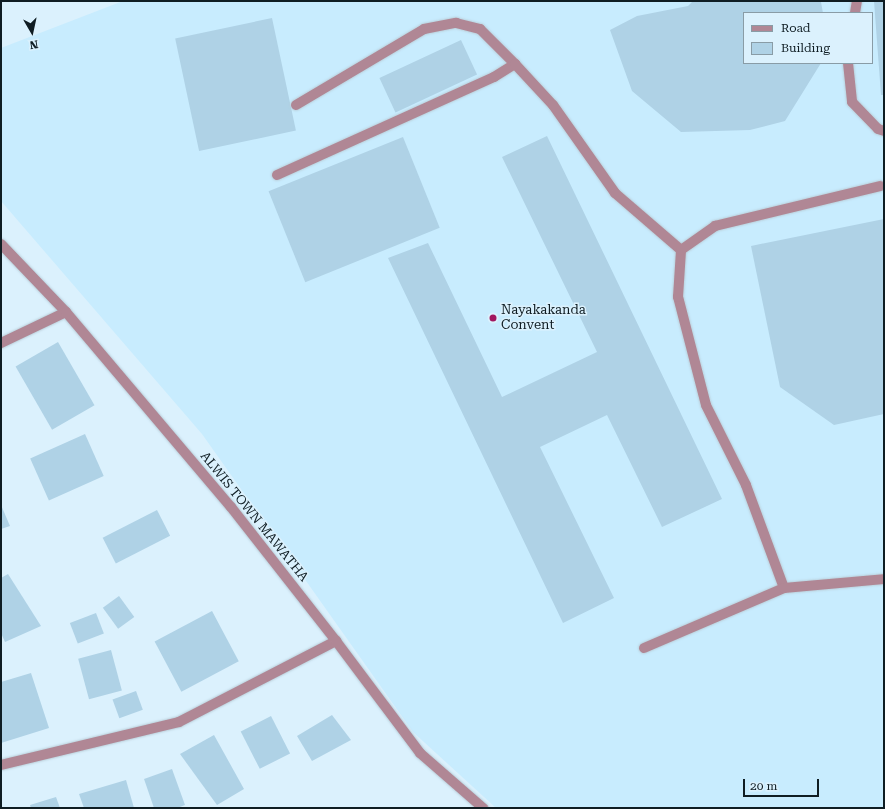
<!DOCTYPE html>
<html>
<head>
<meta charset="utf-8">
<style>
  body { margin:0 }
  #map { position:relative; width:885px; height:809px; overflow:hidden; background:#dbf1fd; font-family:"Roboto Serif",serif }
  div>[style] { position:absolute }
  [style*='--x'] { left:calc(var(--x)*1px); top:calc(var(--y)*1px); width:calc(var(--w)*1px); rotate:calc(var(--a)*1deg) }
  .built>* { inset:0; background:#c8ecfe }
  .building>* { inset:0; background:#afd2e6; transform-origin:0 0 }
  .roads { filter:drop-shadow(0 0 1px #bacfda) drop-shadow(0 0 1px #bacfda) }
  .service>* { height:10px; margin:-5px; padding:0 5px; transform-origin:5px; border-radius:5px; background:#b08795 }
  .minor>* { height:10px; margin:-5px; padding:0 5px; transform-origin:5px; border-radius:5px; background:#b08795 }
  .tertiary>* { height:10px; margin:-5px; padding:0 5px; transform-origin:5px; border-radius:5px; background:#b08795 }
  .dots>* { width:11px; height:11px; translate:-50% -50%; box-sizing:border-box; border:2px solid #dbf1fd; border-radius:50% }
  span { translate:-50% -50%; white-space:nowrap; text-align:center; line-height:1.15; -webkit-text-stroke:3px #dbf1fd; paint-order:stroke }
  .poi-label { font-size:13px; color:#0f1d23 }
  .left { translate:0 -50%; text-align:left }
  .street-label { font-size:13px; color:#0f1d23 }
  .frame { position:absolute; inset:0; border:2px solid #0f1d23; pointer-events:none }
  .legend { position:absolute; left:743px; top:12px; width:130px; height:52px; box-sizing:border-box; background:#dbf1fd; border:1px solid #899ca6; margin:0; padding:5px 7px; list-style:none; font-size:12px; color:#0f1d23 }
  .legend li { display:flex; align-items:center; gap:8px; height:20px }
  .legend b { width:20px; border:1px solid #899ca6 }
  .north { position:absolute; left:12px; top:12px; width:40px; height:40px; -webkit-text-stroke:3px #dbf1fd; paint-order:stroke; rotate:171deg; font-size:11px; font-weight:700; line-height:16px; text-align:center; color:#0f1d23 }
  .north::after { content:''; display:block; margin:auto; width:14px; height:18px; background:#0f1d23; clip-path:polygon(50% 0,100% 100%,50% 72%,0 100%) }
  .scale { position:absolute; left:743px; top:779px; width:76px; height:18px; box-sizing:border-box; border:2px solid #0f1d23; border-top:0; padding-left:5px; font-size:12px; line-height:14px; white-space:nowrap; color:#0f1d23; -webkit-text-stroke:3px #dbf1fd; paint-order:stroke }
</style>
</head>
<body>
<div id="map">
  <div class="built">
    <div style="clip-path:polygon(evenodd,123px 1px,884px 1px,884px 808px,496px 808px,413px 732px,202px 434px,1px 201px,1px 48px,123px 1px,744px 13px,872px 13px,872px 63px,744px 63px,744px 13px)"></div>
  </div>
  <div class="building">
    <div style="clip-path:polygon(693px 1px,821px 2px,823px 13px,744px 13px,744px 63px,821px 63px,785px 121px,750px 130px,681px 132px,632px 91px,610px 30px,637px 16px,688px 6px)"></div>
    <div style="clip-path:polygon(874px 1px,884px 1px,884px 95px,881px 95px)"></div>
    <div style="left:272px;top:18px;width:115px;height:99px;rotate:78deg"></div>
    <div style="left:461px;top:40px;width:38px;height:90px;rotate:65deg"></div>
    <div style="clip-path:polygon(547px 136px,722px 499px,662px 527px,607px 415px,540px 447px,614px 598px,563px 623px,388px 258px,428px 243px,502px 397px,597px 352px,502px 157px)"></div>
    <div style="left:403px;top:137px;width:98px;height:145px;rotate:68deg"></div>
    <div style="clip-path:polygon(884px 219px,884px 414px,834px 425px,780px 387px,751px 246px)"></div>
    <div style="left:58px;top:342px;width:73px;height:49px;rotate:60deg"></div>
    <div style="left:85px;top:434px;width:46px;height:60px;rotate:66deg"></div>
    <div style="clip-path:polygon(1px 505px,10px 526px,1px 529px)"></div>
    <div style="left:157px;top:510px;width:29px;height:61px;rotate:63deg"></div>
    <div style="clip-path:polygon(8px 574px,41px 626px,5px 642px,1px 633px,1px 578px)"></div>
    <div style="left:119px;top:596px;width:26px;height:20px;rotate:54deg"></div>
    <div style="left:212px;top:611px;width:57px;height:65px;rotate:62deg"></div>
    <div style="left:96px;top:613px;width:22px;height:28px;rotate:69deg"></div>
    <div style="left:111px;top:650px;width:42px;height:34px;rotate:75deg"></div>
    <div style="clip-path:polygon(31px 673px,49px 728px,1px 743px,1px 682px)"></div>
    <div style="left:136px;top:691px;width:20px;height:25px;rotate:70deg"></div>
    <div style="clip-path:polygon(332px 715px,351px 740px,312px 761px,297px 736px)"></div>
    <div style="left:271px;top:716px;width:42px;height:34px;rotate:63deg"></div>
    <div style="clip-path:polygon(214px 735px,244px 789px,217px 805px,180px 754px)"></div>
    <div style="clip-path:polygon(172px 769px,185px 805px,177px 808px,154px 808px,144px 779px)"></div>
    <div style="clip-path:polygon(126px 780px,134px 808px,84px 808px,79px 794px)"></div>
    <div style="clip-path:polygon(56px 797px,60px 808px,31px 808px,30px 805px)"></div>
  </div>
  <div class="roads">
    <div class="service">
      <div style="--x:855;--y:13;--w:12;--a:-81"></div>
      <div style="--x:848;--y:63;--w:39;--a:84"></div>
      <div style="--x:852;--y:102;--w:37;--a:46"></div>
      <div style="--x:878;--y:129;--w:6;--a:18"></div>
      <div style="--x:296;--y:105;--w:149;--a:-30.7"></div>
      <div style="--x:424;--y:29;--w:33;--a:-11"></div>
      <div style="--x:456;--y:23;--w:25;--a:14"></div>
      <div style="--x:480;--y:29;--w:49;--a:45"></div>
      <div style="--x:277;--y:175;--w:238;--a:-24.3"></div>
      <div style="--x:494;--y:77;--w:25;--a:-32"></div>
      <div style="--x:515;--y:64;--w:56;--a:47.2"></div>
      <div style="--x:553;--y:105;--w:108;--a:54.8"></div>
      <div style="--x:615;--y:193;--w:87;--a:40.8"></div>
      <div style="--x:784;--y:588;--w:110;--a:-110.3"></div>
      <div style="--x:746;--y:485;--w:89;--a:-116.6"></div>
      <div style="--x:706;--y:405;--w:112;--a:-104.5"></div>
      <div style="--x:678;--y:297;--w:47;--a:-86.3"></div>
      <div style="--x:681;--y:250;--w:42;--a:-35.2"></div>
      <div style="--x:715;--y:226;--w:170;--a:-13.6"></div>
      <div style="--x:644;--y:648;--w:152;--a:-23.2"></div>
      <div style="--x:784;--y:588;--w:100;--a:-5.1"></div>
    </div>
    <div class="minor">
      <div style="--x:1;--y:343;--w:72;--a:-25.5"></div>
      <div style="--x:1;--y:765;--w:183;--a:-13.6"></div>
      <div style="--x:179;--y:722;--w:177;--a:-27.3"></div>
    </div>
    <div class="tertiary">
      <div style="--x:1;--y:244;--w:94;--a:46.3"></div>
      <div style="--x:66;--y:312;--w:255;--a:49.8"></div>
      <div style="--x:231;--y:507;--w:170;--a:51.9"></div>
      <div style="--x:336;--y:641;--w:140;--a:53.1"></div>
      <div style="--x:420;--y:753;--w:84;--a:41.1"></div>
    </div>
  </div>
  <div class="dots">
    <div style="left:493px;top:318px;background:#a1165f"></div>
  </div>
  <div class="poi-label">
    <span class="left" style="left:501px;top:318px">Nayakakanda<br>Convent</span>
  </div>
  <div class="street-label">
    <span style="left:254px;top:517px;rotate:51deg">ALWIS TOWN MAWATHA</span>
  </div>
  <div class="frame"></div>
  <ul class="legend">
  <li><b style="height:5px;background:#b08795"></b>Road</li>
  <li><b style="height:11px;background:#afd2e6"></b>Building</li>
  </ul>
  <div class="north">N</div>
  <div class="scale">20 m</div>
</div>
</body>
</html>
